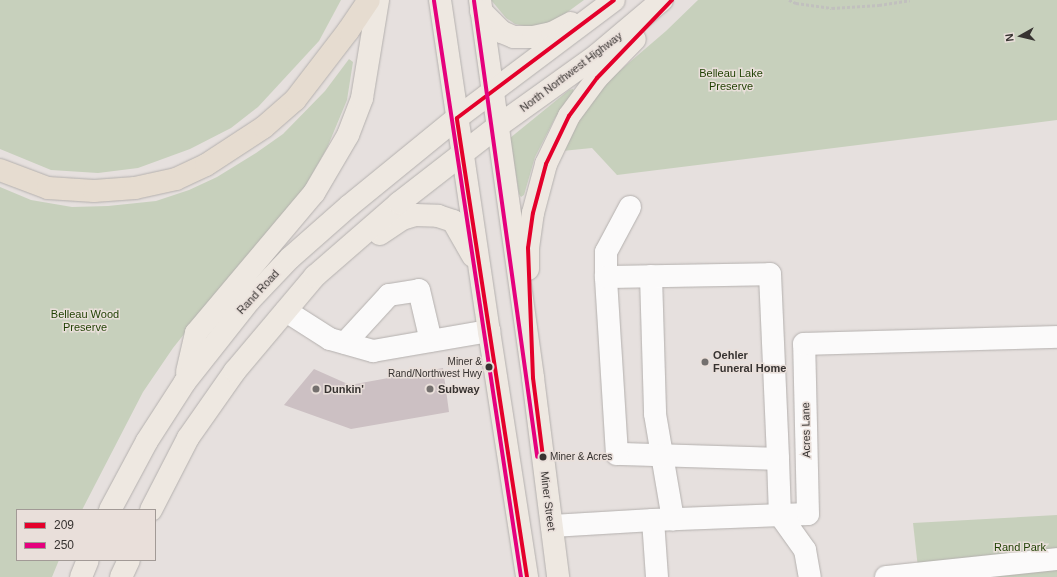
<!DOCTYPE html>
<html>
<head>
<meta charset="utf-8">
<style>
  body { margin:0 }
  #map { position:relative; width:1057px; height:577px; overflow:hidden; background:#e6e0de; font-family:Helvetica,sans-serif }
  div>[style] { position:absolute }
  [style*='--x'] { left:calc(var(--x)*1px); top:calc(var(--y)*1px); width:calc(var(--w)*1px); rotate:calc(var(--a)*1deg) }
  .green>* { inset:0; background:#c7d0bc }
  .building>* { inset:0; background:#ccc0c3 }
  .path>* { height:2.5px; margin-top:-1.25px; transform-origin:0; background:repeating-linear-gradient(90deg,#c1c0be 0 3px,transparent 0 5px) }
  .roads { filter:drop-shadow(0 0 1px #b4b0ae) drop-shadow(0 0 1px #b4b0ae) }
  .minor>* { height:22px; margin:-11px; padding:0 11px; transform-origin:11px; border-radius:11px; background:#fbfafa }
  .major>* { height:22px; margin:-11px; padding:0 11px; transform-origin:11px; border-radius:11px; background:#eee8e1 }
  .highway>* { height:22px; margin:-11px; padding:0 11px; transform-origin:11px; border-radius:11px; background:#e6dcd0 }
  .bus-1>* { height:4px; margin:-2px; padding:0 2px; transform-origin:2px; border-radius:2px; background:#e4002b }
  .bus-2>* { height:4px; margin:-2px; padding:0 2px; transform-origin:2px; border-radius:2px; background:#e5007d }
  .dots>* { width:11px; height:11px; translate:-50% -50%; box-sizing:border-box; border:2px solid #e9dfda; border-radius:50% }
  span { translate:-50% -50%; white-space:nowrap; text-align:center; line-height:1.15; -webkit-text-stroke:3px #e9dfda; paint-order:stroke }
  .bus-label { font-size:10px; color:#373331 }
  .right { translate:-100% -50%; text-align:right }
  .left { translate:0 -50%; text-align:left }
  .street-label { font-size:11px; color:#373331 }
  .park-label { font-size:11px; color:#1e3f01 }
  .poi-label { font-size:11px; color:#373331; font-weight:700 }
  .legend { position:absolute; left:16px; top:509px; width:140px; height:52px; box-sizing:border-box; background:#e9dfda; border:1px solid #a29a96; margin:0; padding:5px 7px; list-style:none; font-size:12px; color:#373331 }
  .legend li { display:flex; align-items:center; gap:8px; height:20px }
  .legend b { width:20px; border:1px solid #a29a96 }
  .north { position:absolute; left:1001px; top:16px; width:40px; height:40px; -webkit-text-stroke:3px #e9dfda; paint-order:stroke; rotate:262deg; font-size:11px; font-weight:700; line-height:16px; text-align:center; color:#373331 }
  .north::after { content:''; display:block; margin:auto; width:14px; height:18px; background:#373331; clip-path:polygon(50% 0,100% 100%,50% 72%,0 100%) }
</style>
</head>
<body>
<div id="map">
  <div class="green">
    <div style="clip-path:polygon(0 0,341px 0,319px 41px,258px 107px,231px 128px,190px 149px,138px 168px,98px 173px,51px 170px,0 149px)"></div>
    <div style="clip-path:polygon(491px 0,584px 0,547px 27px,533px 28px,515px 24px,506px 18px)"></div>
    <div style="clip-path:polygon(698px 0,1057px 0,1057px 120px,617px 175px,592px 148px,562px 151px,578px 119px,610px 79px,666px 31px)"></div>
    <div style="clip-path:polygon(349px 59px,353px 62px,347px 100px,327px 148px,302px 192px,276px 225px,238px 266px,173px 348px,143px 392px,82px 510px,17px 510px,17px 560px,59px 560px,52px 577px,0 577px,0 187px,31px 200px,72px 207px,108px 206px,156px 201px,189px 190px,217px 177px,256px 153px,283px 134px,325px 91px)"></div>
    <div style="clip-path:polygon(573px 89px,574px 93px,555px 118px,535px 157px,524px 195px,521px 197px,519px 194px,510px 138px,569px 90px)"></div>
    <div style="clip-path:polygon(1057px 515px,1057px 577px,919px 577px,913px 523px)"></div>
  </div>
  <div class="building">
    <div style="clip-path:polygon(443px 368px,449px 412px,351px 429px,284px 405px,314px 369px,350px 385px)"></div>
  </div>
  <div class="path">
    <div style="--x:789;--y:0;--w:8;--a:23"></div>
    <div style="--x:796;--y:3;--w:36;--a:8"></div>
    <div style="--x:832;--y:8;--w:47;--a:-3.7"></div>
    <div style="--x:879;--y:5;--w:31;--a:-9"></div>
  </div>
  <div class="roads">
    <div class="minor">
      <div style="--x:651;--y:276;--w:138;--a:88.3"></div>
      <div style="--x:655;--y:414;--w:107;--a:80.3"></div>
      <div style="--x:606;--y:277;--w:25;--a:-90"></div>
      <div style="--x:606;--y:252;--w:51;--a:-61.9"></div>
      <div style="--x:286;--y:311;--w:52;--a:32.5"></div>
      <div style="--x:330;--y:339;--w:45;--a:15.6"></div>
      <div style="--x:373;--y:351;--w:118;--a:-9.8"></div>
      <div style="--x:345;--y:343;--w:65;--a:-47.5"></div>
      <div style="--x:389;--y:295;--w:30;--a:-9"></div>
      <div style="--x:419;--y:290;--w:52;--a:76.8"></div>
      <div style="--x:778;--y:459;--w:161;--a:-178.2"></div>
      <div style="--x:617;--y:454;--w:177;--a:-93.6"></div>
      <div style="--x:606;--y:277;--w:164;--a:-1"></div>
      <div style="--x:770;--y:274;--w:185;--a:87.5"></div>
      <div style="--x:778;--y:459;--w:56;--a:88"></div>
      <div style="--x:780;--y:515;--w:43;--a:54.5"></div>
      <div style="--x:805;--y:550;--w:27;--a:80"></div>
      <div style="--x:653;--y:520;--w:57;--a:86"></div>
      <div style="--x:552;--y:526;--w:101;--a:-3.4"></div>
      <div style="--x:653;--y:520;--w:155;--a:-2.2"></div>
      <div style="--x:808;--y:514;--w:170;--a:-91.3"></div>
      <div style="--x:804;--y:344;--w:253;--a:-1.6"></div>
      <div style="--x:886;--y:577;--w:172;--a:-6"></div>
    </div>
    <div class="major">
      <div style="--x:440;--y:0;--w:335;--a:81.6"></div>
      <div style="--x:489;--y:331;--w:249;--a:81.2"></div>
      <div style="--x:480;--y:0;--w:382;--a:82"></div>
      <div style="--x:533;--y:378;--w:201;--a:82.8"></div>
      <div style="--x:481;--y:11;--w:30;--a:45"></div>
      <div style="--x:502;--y:32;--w:13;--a:23"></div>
      <div style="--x:514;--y:37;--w:19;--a:0"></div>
      <div style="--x:533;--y:37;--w:19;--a:-12"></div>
      <div style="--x:552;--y:33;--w:21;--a:-28"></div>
      <div style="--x:380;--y:234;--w:27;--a:-34"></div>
      <div style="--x:402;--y:219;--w:14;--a:-17"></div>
      <div style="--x:415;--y:215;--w:23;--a:2"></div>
      <div style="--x:438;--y:216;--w:16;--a:18"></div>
      <div style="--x:453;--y:221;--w:40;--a:60.3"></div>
      <div style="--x:528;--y:269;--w:21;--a:-90"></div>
      <div style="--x:528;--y:248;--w:35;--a:-82"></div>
      <div style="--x:533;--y:213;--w:51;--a:-75.1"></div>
      <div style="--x:546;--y:164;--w:53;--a:-64.4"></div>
      <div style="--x:569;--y:116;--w:47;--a:-53.6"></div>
      <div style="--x:597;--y:78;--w:54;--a:-45.7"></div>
      <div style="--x:187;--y:372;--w:40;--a:-77"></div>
      <div style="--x:196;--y:333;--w:183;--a:-49.9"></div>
      <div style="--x:314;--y:193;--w:67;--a:-59.6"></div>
      <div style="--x:348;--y:135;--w:40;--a:-69"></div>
      <div style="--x:362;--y:98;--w:99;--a:-80.7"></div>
      <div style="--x:110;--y:510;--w:78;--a:-61.8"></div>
      <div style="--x:147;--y:441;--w:70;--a:-57.2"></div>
      <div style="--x:185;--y:382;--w:103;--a:-51.7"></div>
      <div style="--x:249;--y:301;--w:59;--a:-46.4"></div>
      <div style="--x:290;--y:258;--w:79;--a:-41.4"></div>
      <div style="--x:349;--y:206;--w:139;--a:-39.2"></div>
      <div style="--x:457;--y:118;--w:196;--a:-36.9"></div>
      <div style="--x:151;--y:510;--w:81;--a:-62.8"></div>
      <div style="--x:188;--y:438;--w:82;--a:-55"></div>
      <div style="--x:235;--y:371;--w:124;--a:-49.9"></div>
      <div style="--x:315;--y:276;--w:111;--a:-41"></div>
      <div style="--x:399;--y:203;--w:125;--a:-37.9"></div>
      <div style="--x:498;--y:126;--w:122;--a:-35.6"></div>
      <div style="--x:597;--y:55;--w:85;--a:-40.2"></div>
      <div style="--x:81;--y:577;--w:18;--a:-68"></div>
      <div style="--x:121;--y:577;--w:19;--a:-65"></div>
    </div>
    <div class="highway">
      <div style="--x:0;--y:170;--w:51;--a:20.6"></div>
      <div style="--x:48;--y:188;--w:46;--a:3.7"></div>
      <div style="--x:94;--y:191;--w:41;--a:-4.2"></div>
      <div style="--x:135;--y:188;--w:42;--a:-12.4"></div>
      <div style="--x:176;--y:179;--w:33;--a:-25"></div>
      <div style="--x:206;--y:165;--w:69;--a:-33.2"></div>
      <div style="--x:264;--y:127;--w:41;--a:-41.1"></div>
      <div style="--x:295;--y:100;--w:87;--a:-52.5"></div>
      <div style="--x:348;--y:31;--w:37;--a:-56"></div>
    </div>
  </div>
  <div class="bus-1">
    <div style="--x:543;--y:457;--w:80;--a:-97.2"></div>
    <div style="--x:533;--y:378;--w:130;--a:-92.2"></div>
    <div style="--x:528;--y:248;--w:35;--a:-82"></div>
    <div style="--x:533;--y:213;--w:51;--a:-75.1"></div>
    <div style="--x:546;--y:164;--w:53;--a:-64.4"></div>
    <div style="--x:569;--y:116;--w:47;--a:-53.6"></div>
    <div style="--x:597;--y:78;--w:108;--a:-46.1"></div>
    <div style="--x:527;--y:577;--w:464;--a:-98.7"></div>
    <div style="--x:457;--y:118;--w:196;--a:-36.9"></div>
  </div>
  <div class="bus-2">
    <div style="--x:434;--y:1;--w:583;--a:81.41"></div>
    <div style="--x:474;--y:1;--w:460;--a:82.1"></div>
  </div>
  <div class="dots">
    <div style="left:705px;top:362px;background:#74706e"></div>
    <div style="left:489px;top:367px;background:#373331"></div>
    <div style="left:316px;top:389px;background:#74706e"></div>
    <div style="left:430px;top:389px;background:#74706e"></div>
    <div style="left:543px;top:457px;background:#373331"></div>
  </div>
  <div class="bus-label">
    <span class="right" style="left:482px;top:367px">Miner &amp;<br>Rand/Northwest Hwy</span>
    <span class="left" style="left:550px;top:457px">Miner &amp; Acres</span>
  </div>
  <div class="street-label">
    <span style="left:571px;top:72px;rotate:-37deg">North Northwest Highway</span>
    <span style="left:258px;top:292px;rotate:-47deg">Rand Road</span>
    <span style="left:806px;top:430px;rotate:-91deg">Acres Lane</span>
    <span style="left:548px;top:501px;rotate:83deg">Miner Street</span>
  </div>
  <div class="park-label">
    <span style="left:731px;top:80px">Belleau Lake<br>Preserve</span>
    <span style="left:85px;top:321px">Belleau Wood<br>Preserve</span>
    <span style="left:1020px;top:547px">Rand Park</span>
  </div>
  <div class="poi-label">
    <span class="left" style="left:713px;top:362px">Oehler<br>Funeral Home</span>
    <span class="left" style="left:324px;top:389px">Dunkin'</span>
    <span class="left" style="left:438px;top:389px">Subway</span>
  </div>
  <ul class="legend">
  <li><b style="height:5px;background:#e4002b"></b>209</li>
  <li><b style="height:5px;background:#e5007d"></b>250</li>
  </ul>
  <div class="north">N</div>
</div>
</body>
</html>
